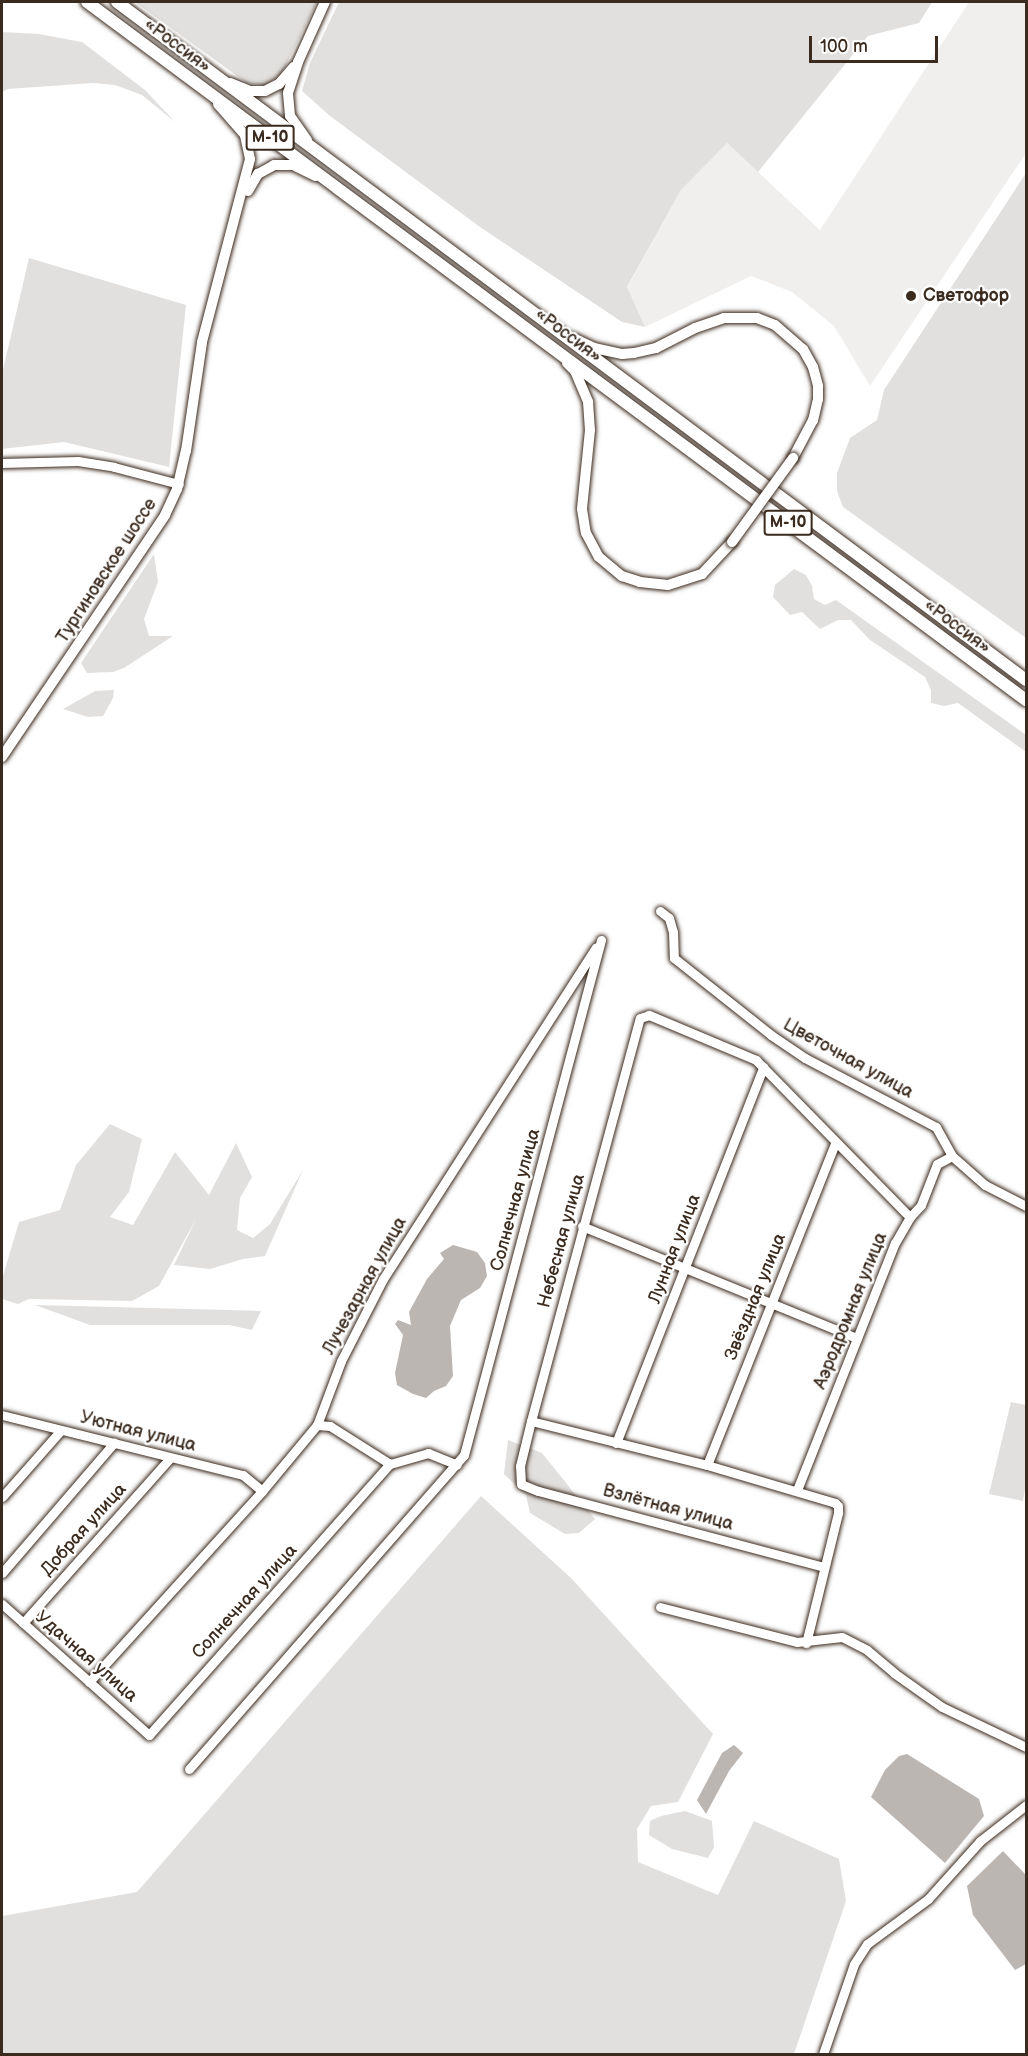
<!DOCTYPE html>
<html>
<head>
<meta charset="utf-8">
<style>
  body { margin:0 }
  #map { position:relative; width:1028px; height:2056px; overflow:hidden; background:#fff; font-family:"Balsamiq Sans",sans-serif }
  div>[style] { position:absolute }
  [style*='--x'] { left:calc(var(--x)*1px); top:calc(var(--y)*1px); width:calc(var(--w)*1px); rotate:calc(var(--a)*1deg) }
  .built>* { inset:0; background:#f1efee }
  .green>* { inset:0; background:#e2e0de }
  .water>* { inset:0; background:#bcb6b3 }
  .roads { filter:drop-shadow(0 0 2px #3b2a1e) drop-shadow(0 0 2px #3b2a1e) }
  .minor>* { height:9px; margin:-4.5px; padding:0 4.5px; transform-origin:4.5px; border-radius:4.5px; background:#fff }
  .major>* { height:10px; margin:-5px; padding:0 5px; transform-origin:5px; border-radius:5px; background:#fff }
  .highway>* { height:12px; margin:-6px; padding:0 6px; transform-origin:6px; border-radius:6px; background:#fff }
  .bridges { filter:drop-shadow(0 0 2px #3b2a1e) drop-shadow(0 0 2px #3b2a1e) }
  .major-bridge>* { height:10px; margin:-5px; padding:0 5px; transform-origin:5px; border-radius:5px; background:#fff }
  .dots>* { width:16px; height:16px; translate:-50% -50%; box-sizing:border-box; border:3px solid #fff; border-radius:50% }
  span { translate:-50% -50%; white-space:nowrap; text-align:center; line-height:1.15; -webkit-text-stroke:4.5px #fff; paint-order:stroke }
  .shield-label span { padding:2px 4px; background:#fff; border:2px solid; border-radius:4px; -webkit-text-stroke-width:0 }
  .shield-label { font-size:16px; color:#3b2a1e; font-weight:700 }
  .street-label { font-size:18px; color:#3b2a1e }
  .poi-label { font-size:18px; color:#3b2a1e; font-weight:700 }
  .left { translate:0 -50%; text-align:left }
  .frame { position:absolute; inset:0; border:3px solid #3b2a1e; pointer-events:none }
  .scale { position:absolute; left:809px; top:36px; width:129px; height:27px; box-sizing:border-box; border:3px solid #3b2a1e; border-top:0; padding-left:8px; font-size:18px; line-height:21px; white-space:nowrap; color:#3b2a1e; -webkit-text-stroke:4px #fff; paint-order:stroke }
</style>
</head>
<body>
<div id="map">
  <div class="built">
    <div style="clip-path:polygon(969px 2px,1026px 2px,1026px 153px,870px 386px,834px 326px,792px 292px,751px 276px,645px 327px,627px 288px,681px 190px,727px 143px,820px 230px)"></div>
  </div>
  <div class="green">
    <div style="clip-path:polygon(135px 2px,317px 2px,282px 73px,266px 85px,247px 83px)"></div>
    <div style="clip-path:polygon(339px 2px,932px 2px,919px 23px,868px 36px,758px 172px,727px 143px,681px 190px,627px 287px,645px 327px,622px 322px,480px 227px,330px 116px,302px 91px,310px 63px)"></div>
    <div style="clip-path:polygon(2px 32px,39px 34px,82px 42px,145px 90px,175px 122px,142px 95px,115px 85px,93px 83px,8px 89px,2px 92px)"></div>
    <div style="clip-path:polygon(1026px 173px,1026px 638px,843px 507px,837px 491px,837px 473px,850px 438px,877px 420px,884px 390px)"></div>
    <div style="clip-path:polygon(29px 258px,186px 305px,169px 467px,64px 442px,2px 449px,2px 374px)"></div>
    <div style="clip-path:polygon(154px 554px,158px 582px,144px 619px,149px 636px,173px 636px,124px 668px,113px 672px,87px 673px,81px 663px)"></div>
    <div style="clip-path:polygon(794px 569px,806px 575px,812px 586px,814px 599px,825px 605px,836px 600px,1026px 735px,1026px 752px,958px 703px,944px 706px,931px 703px,931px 690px,925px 677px,870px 640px,851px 620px,838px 620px,820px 629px,802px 612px,790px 615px,773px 597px,775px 585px)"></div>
    <div style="clip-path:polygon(114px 690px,113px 698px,103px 716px,88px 717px,63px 709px,95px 691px)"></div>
    <div style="clip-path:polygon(110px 1124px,142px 1139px,129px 1192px,110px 1217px,133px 1225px,175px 1152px,209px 1195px,236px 1143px,252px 1177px,240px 1198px,237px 1230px,253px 1238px,270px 1224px,303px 1170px,265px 1256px,243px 1259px,210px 1269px,174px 1265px,196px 1219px,159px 1286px,132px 1301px,29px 1299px,18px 1304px,2px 1299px,2px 1279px,19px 1222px,60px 1210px,76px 1165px)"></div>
    <div style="clip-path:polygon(35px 1305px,261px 1311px,252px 1330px,229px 1325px,90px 1325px)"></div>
    <div style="clip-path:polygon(1011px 1402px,1026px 1405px,1026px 1483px,1023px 1501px,989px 1494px)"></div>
    <div style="clip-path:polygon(508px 1440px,542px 1453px,595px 1519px,579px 1533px,565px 1534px,530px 1513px,526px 1495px,504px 1474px)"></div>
    <div style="clip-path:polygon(481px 1496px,571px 1578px,713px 1734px,678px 1802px,651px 1806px,637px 1829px,638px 1862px,718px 1895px,754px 1821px,839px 1859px,846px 1901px,794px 2054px,2px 2054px,2px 1916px,137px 1892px)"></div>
    <div style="clip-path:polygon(685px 1811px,712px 1821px,714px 1847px,708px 1858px,672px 1849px,649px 1835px,650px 1821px,661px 1816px)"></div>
  </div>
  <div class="water">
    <div style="clip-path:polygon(453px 1245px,477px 1252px,485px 1263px,487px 1276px,480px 1288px,461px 1300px,450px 1326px,453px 1376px,446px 1386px,434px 1391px,426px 1398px,413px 1394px,397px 1385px,395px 1373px,403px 1335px,395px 1324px,398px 1320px,411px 1325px,409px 1312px,427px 1279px,444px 1259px,440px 1253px)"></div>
    <div style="clip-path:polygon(734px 1745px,743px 1753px,729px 1771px,706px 1814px,697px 1800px,722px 1753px)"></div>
    <div style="clip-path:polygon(907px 1754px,979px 1799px,984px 1816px,945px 1863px,871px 1797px,885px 1770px,899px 1756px)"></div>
    <div style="clip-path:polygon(1003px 1851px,1026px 1875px,1026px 1964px,1015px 1970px,973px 1915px,967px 1886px)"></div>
  </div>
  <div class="roads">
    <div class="minor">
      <div style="--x:2;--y:463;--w:76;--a:-1.5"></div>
      <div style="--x:78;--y:461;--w:36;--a:9"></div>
      <div style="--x:114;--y:467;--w:67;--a:14.7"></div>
      <div style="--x:660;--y:911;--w:11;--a:38"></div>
      <div style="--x:669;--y:918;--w:15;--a:74"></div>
      <div style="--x:673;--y:932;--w:26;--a:88"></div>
      <div style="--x:674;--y:958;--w:124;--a:38.4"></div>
      <div style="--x:771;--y:1035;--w:41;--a:34.1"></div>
      <div style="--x:805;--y:1058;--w:148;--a:27.8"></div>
      <div style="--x:936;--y:1127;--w:33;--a:61"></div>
      <div style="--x:952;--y:1156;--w:44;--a:41.3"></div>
      <div style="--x:985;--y:1185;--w:46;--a:27.1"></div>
      <div style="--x:582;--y:1226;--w:297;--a:22.2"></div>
      <div style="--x:2;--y:1415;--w:248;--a:14"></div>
      <div style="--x:243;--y:1475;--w:25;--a:40"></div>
      <div style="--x:531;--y:1421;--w:181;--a:14"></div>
      <div style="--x:707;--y:1465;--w:134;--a:16.5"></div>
      <div style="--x:835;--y:1503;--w:4;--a:45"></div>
      <div style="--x:838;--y:1506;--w:7;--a:90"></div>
      <div style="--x:838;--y:1513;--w:134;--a:103.8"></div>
      <div style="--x:317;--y:1425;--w:13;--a:4"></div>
      <div style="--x:330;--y:1426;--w:71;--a:32.3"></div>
      <div style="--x:390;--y:1464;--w:40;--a:-16"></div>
      <div style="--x:428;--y:1453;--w:31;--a:22"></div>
      <div style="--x:616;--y:1443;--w:404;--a:-68.6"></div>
      <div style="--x:707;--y:1465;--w:347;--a:-68.3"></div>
      <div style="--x:797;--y:1490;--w:266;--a:-68.4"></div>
      <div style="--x:895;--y:1243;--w:30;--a:-60"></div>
      <div style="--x:910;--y:1217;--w:16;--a:-47"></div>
      <div style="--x:921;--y:1205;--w:44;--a:-68.7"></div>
      <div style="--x:937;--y:1164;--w:17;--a:-28"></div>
      <div style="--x:2;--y:1497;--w:89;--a:-48.6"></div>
      <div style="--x:824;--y:1567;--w:296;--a:-165.1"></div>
      <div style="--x:538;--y:1491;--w:18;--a:-158"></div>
      <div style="--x:521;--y:1484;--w:18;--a:-93"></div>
      <div style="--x:520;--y:1466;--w:46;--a:-76.3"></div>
      <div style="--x:531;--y:1421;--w:417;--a:-74.9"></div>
      <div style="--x:640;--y:1018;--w:9;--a:-18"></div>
      <div style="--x:649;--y:1015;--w:116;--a:22.8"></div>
      <div style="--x:756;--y:1060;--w:220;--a:45.6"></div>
      <div style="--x:2;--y:1573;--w:172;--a:-49.3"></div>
      <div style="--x:2;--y:1604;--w:197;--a:41.7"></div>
      <div style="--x:149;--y:1735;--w:363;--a:-48.4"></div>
      <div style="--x:660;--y:1607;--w:141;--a:14.3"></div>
      <div style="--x:797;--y:1642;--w:45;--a:-6.3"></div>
      <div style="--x:842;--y:1637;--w:28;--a:27"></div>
      <div style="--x:867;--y:1650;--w:35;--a:40"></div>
      <div style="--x:894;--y:1673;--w:59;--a:35.3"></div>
      <div style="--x:942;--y:1707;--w:93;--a:25.5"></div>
      <div style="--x:23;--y:1623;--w:221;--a:-48.3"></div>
      <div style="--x:89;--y:1682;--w:258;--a:-47.8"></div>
      <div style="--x:262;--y:1491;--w:86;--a:-50.2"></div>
      <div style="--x:317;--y:1425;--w:68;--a:-69.4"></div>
      <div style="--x:341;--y:1361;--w:92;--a:-62.9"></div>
      <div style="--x:383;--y:1279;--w:394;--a:-57.3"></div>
      <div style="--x:189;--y:1769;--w:417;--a:-48.8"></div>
      <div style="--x:464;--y:1455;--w:533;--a:-75.1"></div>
      <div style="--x:823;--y:2054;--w:95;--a:-71"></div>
      <div style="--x:854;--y:1964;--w:24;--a:-57"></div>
      <div style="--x:867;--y:1944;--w:76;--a:-36.4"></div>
      <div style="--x:928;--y:1899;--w:78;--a:-48.1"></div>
      <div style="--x:980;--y:1841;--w:58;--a:-38"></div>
    </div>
    <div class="major">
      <div style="--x:230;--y:83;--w:22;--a:22"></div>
      <div style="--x:250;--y:91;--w:15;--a:0"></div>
      <div style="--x:265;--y:91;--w:16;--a:-27"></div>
      <div style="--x:279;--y:84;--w:23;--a:-49"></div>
      <div style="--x:307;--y:140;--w:29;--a:-125"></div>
      <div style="--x:290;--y:116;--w:23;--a:-95"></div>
      <div style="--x:288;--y:93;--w:33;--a:-72"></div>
      <div style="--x:298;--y:62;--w:66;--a:-65.8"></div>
      <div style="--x:248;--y:191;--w:20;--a:-60"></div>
      <div style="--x:258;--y:174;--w:18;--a:-29"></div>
      <div style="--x:274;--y:165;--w:19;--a:0"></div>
      <div style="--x:293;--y:165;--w:25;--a:26"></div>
      <div style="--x:573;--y:338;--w:23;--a:25"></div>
      <div style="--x:594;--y:348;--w:29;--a:12"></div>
      <div style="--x:622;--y:354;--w:12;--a:-5"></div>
      <div style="--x:634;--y:353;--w:23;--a:-13"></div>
      <div style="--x:656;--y:348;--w:44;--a:-27.1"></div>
      <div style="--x:695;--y:328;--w:31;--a:-19"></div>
      <div style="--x:724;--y:318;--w:33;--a:0"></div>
      <div style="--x:757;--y:318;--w:19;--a:21"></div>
      <div style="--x:775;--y:325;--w:37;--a:41"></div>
      <div style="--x:803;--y:349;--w:21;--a:61"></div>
      <div style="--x:813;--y:367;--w:20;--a:75"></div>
      <div style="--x:818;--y:386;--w:13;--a:90"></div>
      <div style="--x:818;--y:399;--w:22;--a:103"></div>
      <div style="--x:813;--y:420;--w:43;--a:117.8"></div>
      <div style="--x:567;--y:363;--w:11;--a:45"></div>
      <div style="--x:575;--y:371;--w:34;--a:67"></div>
      <div style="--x:588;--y:402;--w:28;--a:86"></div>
      <div style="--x:590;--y:430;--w:79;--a:95.8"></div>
      <div style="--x:582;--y:509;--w:24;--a:81"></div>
      <div style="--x:586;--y:533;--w:27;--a:62"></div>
      <div style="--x:599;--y:557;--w:30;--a:40"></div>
      <div style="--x:622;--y:576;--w:19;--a:18"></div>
      <div style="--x:640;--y:582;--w:28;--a:6"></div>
      <div style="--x:668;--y:585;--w:36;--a:-18"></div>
      <div style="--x:702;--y:574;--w:44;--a:-46.8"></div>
      <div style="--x:2;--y:757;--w:292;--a:-56"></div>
      <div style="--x:165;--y:515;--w:29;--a:-65"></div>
      <div style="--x:177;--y:489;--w:39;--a:-77"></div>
      <div style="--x:186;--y:451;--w:110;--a:-81.6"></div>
      <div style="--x:202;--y:342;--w:189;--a:-75.3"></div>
      <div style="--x:250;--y:159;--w:25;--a:-102"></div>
      <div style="--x:245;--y:135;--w:41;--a:-131.1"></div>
    </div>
    <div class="highway">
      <div style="--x:87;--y:2;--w:1170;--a:36.63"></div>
      <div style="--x:117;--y:2;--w:1134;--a:36.72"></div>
    </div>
  </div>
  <div class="bridges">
    <div class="major-bridge">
      <div style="--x:732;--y:542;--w:104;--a:-54"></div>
    </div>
  </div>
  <div class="dots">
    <div style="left:911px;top:296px;background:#3b2a1e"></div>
  </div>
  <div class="shield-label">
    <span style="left:270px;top:138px">М-10</span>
    <span style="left:788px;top:523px">М-10</span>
  </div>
  <div class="street-label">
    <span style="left:177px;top:46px;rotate:37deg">«Россия»</span>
    <span style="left:568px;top:336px;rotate:37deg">«Россия»</span>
    <span style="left:107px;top:571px;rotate:-57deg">Тургиновское шоссе</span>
    <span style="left:957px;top:627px;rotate:37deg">«Россия»</span>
    <span style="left:848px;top:1059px;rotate:29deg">Цветочная улица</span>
    <span style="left:516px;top:1200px;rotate:-75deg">Солнечная улица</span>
    <span style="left:562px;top:1241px;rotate:-75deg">Небесная улица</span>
    <span style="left:675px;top:1249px;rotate:-69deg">Лунная улица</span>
    <span style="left:365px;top:1286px;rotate:-61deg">Лучезарная улица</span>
    <span style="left:756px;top:1297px;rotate:-68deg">Звёздная улица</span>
    <span style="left:851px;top:1311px;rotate:-68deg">Аэродромная улица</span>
    <span style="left:138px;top:1432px;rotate:14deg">Уютная улица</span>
    <span style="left:668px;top:1508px;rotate:15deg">Взлётная улица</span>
    <span style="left:84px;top:1530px;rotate:-48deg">Добрая улица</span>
    <span style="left:245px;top:1602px;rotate:-48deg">Солнечная улица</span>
    <span style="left:86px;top:1657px;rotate:41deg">Удачная улица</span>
  </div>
  <div class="poi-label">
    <span class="left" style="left:923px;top:296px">Светофор</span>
  </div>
  <div class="frame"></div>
  <div class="scale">100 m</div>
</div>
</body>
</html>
